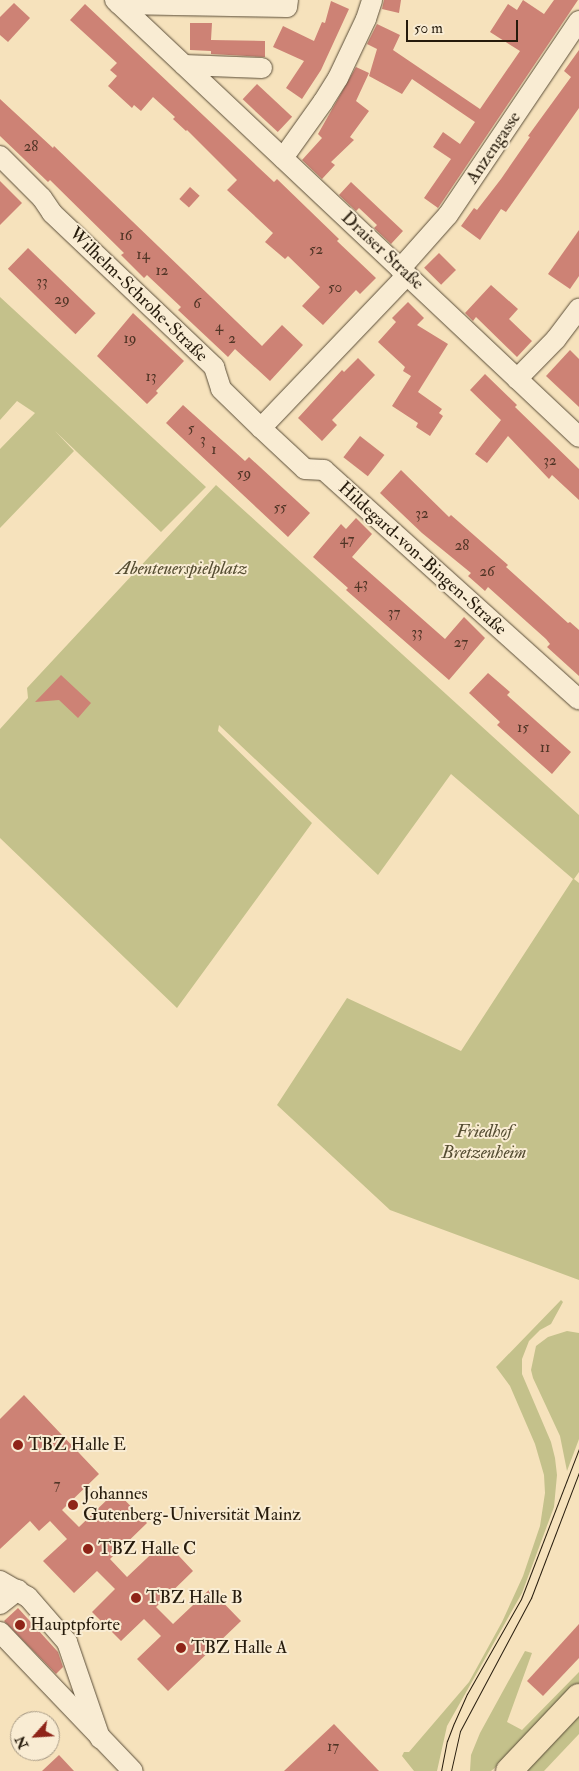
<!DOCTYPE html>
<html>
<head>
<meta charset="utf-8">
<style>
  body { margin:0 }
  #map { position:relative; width:579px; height:1771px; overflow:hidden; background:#f6e2bc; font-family:"IM FELL Double Pica",serif }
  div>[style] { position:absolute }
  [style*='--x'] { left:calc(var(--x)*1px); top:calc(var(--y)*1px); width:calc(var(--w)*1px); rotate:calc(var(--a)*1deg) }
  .green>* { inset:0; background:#c4c18b }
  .building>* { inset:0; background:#cd8275; transform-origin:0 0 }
  .roads { filter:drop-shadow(0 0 1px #5a4d38) drop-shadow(0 0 1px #5a4d38) }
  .minor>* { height:20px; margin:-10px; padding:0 10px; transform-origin:10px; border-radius:10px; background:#f9ecd3 }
  .major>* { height:26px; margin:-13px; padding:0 13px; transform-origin:13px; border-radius:13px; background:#f6e2bc }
  .tram>* { height:1px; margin:-0.5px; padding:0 0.5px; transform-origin:0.5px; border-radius:0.5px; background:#261b0c }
  .dots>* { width:14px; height:14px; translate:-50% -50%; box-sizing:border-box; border:2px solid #f9ecd3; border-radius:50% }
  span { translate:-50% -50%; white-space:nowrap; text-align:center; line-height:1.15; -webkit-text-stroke:4px #f9ecd3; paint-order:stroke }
  .number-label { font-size:15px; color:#503526 }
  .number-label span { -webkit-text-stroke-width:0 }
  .street-label { font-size:18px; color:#261b0c }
  .park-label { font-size:18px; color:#554d32; font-style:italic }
  .poi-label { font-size:18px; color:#261b0c }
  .left { translate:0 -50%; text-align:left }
  .north { position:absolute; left:10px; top:1711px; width:50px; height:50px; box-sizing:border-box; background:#f9ecd3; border:1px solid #a59883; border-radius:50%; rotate:244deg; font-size:14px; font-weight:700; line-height:20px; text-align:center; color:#261b0c }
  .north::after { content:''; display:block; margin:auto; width:18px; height:22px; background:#8f2418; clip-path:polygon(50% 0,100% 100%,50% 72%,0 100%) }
  .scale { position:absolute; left:406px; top:20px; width:112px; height:22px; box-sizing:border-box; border:2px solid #261b0c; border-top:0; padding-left:6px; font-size:15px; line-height:18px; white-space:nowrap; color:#261b0c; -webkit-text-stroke:4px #f9ecd3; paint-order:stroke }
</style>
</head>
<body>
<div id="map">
  <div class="green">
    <div style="clip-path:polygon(0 297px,206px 487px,161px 532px,55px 431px,74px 451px,0 528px,0 449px,35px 413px,17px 401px,0 420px)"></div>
    <div style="clip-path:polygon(216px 485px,579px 815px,579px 872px,574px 879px,579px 883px,579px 1280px,390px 1210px,277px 1105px,347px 998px,461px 1051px,573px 879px,451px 774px,378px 875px,219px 725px,218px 731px,312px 823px,177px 1008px,0 838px,0 729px,28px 698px,27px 688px)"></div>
    <div style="clip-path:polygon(561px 1300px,563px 1302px,551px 1324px,540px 1330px,529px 1341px,522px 1359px,522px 1374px,551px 1442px,555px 1458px,557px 1475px,554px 1507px,522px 1593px,447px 1726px,437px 1771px,414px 1771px,402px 1756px,404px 1752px,409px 1752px,469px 1682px,502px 1622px,523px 1576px,540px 1526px,545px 1493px,544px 1475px,535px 1444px,510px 1386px,496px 1367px)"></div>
    <div style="clip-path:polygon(567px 1331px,579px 1333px,579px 1439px,567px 1471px,560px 1436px,533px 1378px,531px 1370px,536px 1346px,548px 1337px)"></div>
    <div style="clip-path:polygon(525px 1651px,532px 1653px,507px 1722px,522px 1730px,579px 1672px,579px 1689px,530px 1739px,491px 1771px,470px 1771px,471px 1755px,480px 1733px)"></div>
    <div style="clip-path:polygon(579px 1713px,579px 1734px,544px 1771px,525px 1771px)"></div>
  </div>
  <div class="building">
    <div style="clip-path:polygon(384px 0,401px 0,399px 13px,382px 9px)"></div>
    <div style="clip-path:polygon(523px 0,544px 14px,554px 0,578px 0,438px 208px,424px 198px,451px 159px,433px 147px,443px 132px,460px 144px,475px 122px,412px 79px,402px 94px,369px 76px,377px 49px,367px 44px,377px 24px,400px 35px,393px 50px,480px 109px,520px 51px,490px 32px,508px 4px,517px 10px)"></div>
    <div style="clip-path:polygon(331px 1px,349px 9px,321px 70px,302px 99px,286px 88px,304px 61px,273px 47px,283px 26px,314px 41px,322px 22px,325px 23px)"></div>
    <div style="clip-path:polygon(14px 3px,30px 18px,8px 42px,0 35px,0 17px)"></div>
    <div style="clip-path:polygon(85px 4px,274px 182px,277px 179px,339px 239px,337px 241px,376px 278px,360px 294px,356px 290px,323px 325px,302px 306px,320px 287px,288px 256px,285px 259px,265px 242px,273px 233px,227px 190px,237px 180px,187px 130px,186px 131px,173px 119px,175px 117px,153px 97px,141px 111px,134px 105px,132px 108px,108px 86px,117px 76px,110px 70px,117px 63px,70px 20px)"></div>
    <div style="clip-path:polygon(190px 23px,212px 23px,211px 40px,265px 41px,265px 57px,211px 54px,211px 51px,190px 50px)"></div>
    <div style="clip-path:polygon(579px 50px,579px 108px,506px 212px,501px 209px,480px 240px,461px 226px,474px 208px,477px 210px,501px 179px,530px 137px,528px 136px,571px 77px,564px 71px)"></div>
    <div style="clip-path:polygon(356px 67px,369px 73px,356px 101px,369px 111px,350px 137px,354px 140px,331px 162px,335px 165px,322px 179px,302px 160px,322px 138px,318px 134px)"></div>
    <div style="left:257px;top:84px;width:48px;height:21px;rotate:43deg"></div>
    <div style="clip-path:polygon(0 99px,53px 148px,54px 146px,262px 346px,282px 325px,303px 345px,270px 381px,235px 349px,228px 357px,178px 310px,181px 307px,147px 275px,144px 278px,121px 255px,124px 253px,50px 180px,48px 182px,0 136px)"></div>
    <div style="clip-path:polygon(0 181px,22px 203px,0 225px)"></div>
    <div style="clip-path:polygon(351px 182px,403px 231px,391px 244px,374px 228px,377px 225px,359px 208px,356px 211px,339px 195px)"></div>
    <div style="left:190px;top:187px;width:13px;height:16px;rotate:42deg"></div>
    <div style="clip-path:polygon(579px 230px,579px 276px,570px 289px,548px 274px)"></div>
    <div style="left:28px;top:248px;width:94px;height:29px;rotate:44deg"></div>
    <div style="left:439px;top:253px;width:24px;height:21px;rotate:45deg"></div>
    <div style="clip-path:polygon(491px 285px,518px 309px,509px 319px,532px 341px,517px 357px,476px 317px,473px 321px,465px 313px)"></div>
    <div style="clip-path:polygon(408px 302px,424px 318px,417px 325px,448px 344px,418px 392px,442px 409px,439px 413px,443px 416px,430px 436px,416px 427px,418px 423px,392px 406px,411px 376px,403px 371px,405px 367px,378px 342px,396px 322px,392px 318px)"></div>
    <div style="clip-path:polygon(133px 313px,184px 361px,156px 391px,158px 393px,147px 404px,97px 356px)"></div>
    <div style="clip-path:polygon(570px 350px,579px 359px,579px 407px,546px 376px)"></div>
    <div style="clip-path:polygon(358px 358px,375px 375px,332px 420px,337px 425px,322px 441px,298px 418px,342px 370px,344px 372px)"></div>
    <div style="clip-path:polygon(485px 374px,517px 405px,515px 407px,579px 469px,579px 500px,552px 475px,549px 479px,508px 436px,487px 463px,475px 454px,501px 420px,470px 390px)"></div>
    <div style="clip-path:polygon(183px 405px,245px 461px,249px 457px,310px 513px,288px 537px,166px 423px)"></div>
    <div style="left:360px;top:436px;width:31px;height:27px;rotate:38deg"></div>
    <div style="clip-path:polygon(401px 470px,449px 517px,451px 515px,508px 565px,506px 567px,568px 623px,570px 622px,579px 630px,579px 676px,547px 647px,550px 644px,546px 639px,488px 587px,485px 591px,468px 576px,471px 573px,422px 533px,380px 493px)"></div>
    <div style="clip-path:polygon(356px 518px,372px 534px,352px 557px,445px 639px,464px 617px,485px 638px,449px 680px,346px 590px,348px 588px,313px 557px,341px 524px,346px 529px)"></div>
    <div style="clip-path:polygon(488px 673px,510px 692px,507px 695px,571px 752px,552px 774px,497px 725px,500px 722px,469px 693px)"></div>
    <div style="clip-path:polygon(61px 675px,91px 703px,78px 718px,59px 700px,35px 702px)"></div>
    <div style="clip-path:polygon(24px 1395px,99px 1474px,62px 1510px,79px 1527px,116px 1491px,147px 1523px,110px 1559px,127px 1577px,165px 1541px,193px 1571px,156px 1607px,173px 1624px,210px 1589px,241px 1621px,168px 1691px,137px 1659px,161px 1636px,144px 1619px,121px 1641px,92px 1612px,115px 1589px,97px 1571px,74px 1593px,43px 1561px,67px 1539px,50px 1521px,39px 1531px,30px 1521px,0 1549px,0 1419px)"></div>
    <div style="clip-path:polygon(18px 1608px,58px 1652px,63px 1667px,56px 1674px,4px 1621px)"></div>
    <div style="clip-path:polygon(579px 1624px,579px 1658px,543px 1696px,527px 1681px)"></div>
    <div style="clip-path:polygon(334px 1724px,379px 1771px,284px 1771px)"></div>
    <div style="clip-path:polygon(59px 1755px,74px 1771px,42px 1771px)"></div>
  </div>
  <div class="roads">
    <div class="minor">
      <div style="--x:115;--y:0;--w:637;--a:43.28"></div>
      <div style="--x:119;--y:4;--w:168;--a:1"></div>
      <div style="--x:287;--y:7;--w:7;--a:-82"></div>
      <div style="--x:184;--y:65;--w:78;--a:2.2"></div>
      <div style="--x:0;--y:156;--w:59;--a:45"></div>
      <div style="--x:42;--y:198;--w:18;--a:56"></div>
      <div style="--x:52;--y:213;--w:224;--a:43.5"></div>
      <div style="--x:214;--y:367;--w:23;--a:72"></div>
      <div style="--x:221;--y:389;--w:56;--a:44.3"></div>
      <div style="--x:261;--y:428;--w:60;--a:43"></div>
      <div style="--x:305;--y:469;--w:19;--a:3"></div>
      <div style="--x:324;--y:470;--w:343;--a:42"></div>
      <div style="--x:283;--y:158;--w:69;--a:-54.5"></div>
      <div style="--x:323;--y:102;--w:28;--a:-58"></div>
      <div style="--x:338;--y:78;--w:65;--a:-64.6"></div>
      <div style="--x:366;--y:19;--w:20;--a:-72"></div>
      <div style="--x:400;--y:269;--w:72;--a:-48.4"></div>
      <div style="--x:448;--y:215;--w:234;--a:-56"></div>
      <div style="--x:517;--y:379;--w:56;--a:-45.7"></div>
      <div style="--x:556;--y:339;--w:38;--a:-53"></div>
      <div style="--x:261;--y:428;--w:211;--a:-46.3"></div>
      <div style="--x:0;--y:1581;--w:32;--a:30"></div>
      <div style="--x:28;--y:1597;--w:60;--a:49.1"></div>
      <div style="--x:67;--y:1642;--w:102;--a:71"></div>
      <div style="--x:0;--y:1604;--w:23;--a:-38"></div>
      <div style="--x:0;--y:1632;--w:192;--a:46.3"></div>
    </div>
    <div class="major">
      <div style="--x:509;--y:1771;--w:102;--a:-46.6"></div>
    </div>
  </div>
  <div class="tram">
    <div style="--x:441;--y:1771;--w:31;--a:-79"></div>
    <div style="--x:447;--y:1741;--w:19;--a:-69"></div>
    <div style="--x:454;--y:1723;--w:32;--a:-66"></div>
    <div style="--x:467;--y:1694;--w:109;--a:-60.4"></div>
    <div style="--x:521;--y:1599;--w:161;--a:-68.9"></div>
    <div style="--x:451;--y:1771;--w:41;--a:-77.3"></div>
    <div style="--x:460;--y:1731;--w:151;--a:-61.9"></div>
    <div style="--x:531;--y:1598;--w:135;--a:-69.1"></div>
  </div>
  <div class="dots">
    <div style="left:18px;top:1445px;background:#8f2418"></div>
    <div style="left:73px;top:1505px;background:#8f2418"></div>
    <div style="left:88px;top:1549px;background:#8f2418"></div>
    <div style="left:136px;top:1598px;background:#8f2418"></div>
    <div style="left:20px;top:1625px;background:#8f2418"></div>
    <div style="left:181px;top:1648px;background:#8f2418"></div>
  </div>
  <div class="number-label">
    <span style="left:31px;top:147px">28</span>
    <span style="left:126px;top:236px">16</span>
    <span style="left:316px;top:250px">52</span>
    <span style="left:143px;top:255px">14</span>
    <span style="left:162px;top:271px">12</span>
    <span style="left:42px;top:282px">33</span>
    <span style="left:335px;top:288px">50</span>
    <span style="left:62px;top:300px">29</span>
    <span style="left:197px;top:304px">6</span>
    <span style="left:219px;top:327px">4</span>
    <span style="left:130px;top:339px">19</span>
    <span style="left:232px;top:339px">2</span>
    <span style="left:151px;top:377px">13</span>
    <span style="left:191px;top:429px">5</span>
    <span style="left:203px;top:440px">3</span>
    <span style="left:214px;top:450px">1</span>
    <span style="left:550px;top:461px">32</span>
    <span style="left:244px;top:474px">59</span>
    <span style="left:280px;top:508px">55</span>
    <span style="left:422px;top:514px">32</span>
    <span style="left:347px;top:540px">47</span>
    <span style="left:462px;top:546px">28</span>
    <span style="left:487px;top:572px">26</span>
    <span style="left:361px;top:584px">43</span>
    <span style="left:394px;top:613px">37</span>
    <span style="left:417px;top:633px">33</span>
    <span style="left:461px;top:643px">27</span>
    <span style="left:523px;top:728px">15</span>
    <span style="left:545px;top:748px">11</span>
    <span style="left:57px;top:1485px">7</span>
    <span style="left:333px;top:1747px">17</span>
  </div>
  <div class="street-label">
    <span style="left:494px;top:148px;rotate:-56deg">Anzengasse</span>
    <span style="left:382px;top:251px;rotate:43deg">Draiser Straße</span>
    <span style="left:138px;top:295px;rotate:44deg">Wilhelm-Schrohe-Straße</span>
    <span style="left:422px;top:559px;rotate:42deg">Hildegard-von-Bingen-Straße</span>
  </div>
  <div class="park-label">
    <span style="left:182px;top:569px">Abenteuerspielplatz</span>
    <span style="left:484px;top:1143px">Friedhof<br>Bretzenheim</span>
  </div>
  <div class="poi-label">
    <span class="left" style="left:28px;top:1445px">TBZ Halle E</span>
    <span class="left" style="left:83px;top:1505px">Johannes<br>Gutenberg-Universität Mainz</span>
    <span class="left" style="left:98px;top:1549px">TBZ Halle C</span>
    <span class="left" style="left:146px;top:1598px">TBZ Halle B</span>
    <span class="left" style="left:30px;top:1625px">Hauptpforte</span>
    <span class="left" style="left:191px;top:1648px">TBZ Halle A</span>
  </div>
  <div class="north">N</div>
  <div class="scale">50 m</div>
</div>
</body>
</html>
